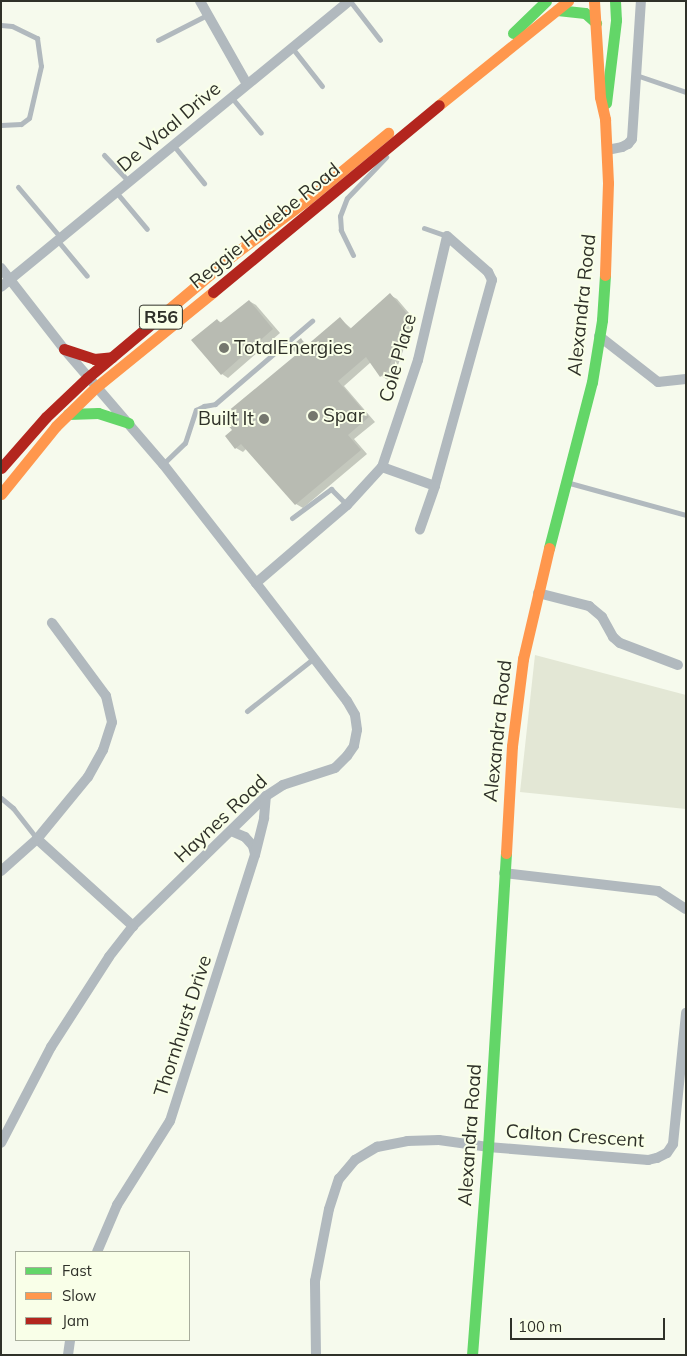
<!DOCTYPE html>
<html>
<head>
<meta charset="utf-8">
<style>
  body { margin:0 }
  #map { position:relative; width:687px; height:1356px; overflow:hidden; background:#f6faed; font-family:Mulish,sans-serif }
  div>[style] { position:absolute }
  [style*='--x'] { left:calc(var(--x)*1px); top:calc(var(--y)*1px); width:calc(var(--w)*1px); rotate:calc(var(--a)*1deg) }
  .green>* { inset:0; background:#e3e7d5 }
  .shadow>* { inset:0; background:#0003 }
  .building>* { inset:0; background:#b8bbb2 }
  .lane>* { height:5px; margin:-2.5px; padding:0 2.5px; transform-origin:2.5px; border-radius:2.5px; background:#b1b9be }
  .street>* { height:10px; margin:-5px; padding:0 5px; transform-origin:5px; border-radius:5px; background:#b1b9be }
  .fast>* { height:11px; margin:-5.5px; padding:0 5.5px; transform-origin:5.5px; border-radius:5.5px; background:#63d668 }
  .slow>* { height:11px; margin:-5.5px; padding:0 5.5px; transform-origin:5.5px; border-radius:5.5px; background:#ff974d }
  .jam>* { height:11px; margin:-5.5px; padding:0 5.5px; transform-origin:5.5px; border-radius:5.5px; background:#b3261e }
  .dots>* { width:14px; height:14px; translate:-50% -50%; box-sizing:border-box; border:2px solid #f9ffe8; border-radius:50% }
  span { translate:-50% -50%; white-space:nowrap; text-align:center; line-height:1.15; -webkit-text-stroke:4px #f9ffe8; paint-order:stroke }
  .shield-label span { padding:1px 4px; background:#f9ffe8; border:1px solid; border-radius:4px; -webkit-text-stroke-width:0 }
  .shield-label { font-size:18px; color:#2f3129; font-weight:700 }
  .street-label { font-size:19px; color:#2f3129 }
  .poi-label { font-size:19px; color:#2f3129 }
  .left { translate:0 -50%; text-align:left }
  .right { translate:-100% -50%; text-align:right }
  .frame { position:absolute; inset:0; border:2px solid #2f3129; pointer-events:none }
  .legend { position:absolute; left:15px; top:1251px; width:175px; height:90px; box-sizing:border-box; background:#f9ffe8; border:1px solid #a8ad9c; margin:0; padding:6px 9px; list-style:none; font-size:15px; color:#2f3129 }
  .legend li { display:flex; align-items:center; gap:10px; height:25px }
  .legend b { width:25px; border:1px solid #a8ad9c }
  .scale { position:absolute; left:510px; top:1318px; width:155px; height:22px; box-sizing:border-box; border:2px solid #2f3129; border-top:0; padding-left:6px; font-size:15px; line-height:18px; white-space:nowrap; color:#2f3129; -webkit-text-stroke:4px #f9ffe8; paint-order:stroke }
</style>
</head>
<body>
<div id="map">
  <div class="green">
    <div style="clip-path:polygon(535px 655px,686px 695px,686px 809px,520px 792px)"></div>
  </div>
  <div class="shadow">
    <div style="clip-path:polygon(390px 295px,397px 299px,414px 319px,395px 374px,388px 380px,381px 376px,371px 362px,344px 386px,375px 422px,354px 439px,367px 454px,303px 508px,296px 504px,247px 448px,243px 452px,236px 448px,234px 430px,299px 354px,301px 340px,309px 345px,340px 319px,352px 329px)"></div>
    <div style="clip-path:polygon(249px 301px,256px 305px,280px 333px,228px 378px,222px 374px,217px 320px,222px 323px)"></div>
  </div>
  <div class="building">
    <div style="clip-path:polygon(390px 293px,408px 315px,388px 370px,380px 377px,366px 357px,338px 381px,369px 417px,348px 435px,361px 450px,295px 505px,241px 444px,235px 449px,225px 436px,232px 430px,221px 417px,297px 354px,290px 347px,301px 338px,306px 346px,340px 317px,350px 329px)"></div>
    <div style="clip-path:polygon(249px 300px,273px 329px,221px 375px,191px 340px,217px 319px,220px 323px)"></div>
  </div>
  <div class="lane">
    <div style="--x:350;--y:1;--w:49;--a:52.4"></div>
    <div style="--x:1;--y:25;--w:11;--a:5"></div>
    <div style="--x:12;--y:26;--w:28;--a:26"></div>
    <div style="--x:37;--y:38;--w:28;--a:82"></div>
    <div style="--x:41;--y:66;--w:53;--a:103"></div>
    <div style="--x:29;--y:118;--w:10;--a:143"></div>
    <div style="--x:21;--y:124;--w:20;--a:177"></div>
    <div style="--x:158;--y:40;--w:55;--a:-27"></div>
    <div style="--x:293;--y:49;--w:47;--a:51.9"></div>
    <div style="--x:636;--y:75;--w:53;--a:18.8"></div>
    <div style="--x:232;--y:98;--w:45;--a:50.4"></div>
    <div style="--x:174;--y:146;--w:48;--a:51"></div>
    <div style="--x:104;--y:155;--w:37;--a:47"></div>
    <div style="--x:18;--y:187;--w:67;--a:49.9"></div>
    <div style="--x:116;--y:192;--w:48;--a:50"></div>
    <div style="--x:424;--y:228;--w:24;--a:19"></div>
    <div style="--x:58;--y:241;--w:45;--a:50.4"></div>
    <div style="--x:353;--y:255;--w:28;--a:-116"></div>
    <div style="--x:341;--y:230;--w:14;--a:-94"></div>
    <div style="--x:340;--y:216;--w:19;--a:-69"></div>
    <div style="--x:347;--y:198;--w:57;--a:-46.4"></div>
    <div style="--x:163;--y:464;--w:30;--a:-44"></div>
    <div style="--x:185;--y:443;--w:35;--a:-72"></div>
    <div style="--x:196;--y:410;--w:9;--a:-27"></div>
    <div style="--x:204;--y:406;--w:11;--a:-10"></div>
    <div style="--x:215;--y:404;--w:128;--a:-40.6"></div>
    <div style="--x:566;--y:482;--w:124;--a:15.4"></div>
    <div style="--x:292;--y:518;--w:49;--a:-36.6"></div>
    <div style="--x:331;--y:489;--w:23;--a:45"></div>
    <div style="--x:247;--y:711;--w:85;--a:-38.3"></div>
    <div style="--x:1;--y:798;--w:16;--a:40"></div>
    <div style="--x:13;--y:808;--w:39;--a:52"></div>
  </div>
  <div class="street">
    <div style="--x:200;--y:1;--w:95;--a:60.5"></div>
    <div style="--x:607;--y:150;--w:15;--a:-11"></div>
    <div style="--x:622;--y:147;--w:7;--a:-27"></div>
    <div style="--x:628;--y:144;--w:6;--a:-51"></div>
    <div style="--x:632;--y:139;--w:138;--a:-86.3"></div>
    <div style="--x:1;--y:268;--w:103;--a:52.1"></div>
    <div style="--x:64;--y:349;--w:152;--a:49.3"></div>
    <div style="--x:163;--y:464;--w:151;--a:52"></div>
    <div style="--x:256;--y:583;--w:149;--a:52.4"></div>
    <div style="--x:347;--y:701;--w:16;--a:60"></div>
    <div style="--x:355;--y:715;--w:15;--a:82"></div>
    <div style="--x:357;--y:730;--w:16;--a:101"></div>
    <div style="--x:354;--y:746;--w:12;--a:125"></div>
    <div style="--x:347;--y:756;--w:17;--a:135"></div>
    <div style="--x:335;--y:768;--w:55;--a:161.9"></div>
    <div style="--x:283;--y:785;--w:20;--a:147"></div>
    <div style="--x:266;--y:796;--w:186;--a:135.7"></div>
    <div style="--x:133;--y:926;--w:39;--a:128"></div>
    <div style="--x:109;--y:957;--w:107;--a:122.8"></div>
    <div style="--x:51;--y:1047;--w:108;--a:117.5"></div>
    <div style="--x:1;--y:287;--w:450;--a:-39.4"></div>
    <div style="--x:599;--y:336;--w:75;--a:37.9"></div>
    <div style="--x:658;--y:382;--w:28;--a:-6"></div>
    <div style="--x:382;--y:467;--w:56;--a:19.7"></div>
    <div style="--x:256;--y:583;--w:120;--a:-40.6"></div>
    <div style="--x:347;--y:505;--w:52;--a:-47.4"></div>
    <div style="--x:382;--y:467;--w:113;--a:-71.4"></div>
    <div style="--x:418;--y:360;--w:127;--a:-76.8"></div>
    <div style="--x:447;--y:236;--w:55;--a:41.3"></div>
    <div style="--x:488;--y:272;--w:9;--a:63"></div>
    <div style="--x:492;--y:280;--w:214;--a:105.5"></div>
    <div style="--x:435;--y:486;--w:46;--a:109.2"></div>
    <div style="--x:538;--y:593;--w:53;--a:14.3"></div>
    <div style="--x:589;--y:606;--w:17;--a:40"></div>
    <div style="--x:602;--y:617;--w:23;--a:61"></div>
    <div style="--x:613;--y:637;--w:9;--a:41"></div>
    <div style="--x:620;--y:643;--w:62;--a:20.8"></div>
    <div style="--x:231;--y:831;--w:15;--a:23"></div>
    <div style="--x:245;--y:837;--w:12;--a:48"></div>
    <div style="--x:253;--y:846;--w:8;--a:76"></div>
    <div style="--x:37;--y:839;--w:130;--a:42.2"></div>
    <div style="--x:1;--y:871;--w:48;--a:-41.6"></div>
    <div style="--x:37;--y:839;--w:80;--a:-50.6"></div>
    <div style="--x:88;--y:777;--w:31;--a:-61"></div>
    <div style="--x:103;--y:750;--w:29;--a:-72"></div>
    <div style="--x:112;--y:722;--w:27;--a:-103"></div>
    <div style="--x:106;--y:696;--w:91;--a:-126.5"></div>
    <div style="--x:504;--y:873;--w:155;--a:6.7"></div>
    <div style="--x:658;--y:891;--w:33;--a:33"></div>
    <div style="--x:97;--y:1252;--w:51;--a:-66.9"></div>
    <div style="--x:117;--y:1205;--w:99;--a:-57.8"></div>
    <div style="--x:170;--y:1121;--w:279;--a:-72.3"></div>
    <div style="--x:255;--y:855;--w:38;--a:-76"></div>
    <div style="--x:264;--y:818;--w:22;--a:-85"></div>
    <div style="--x:68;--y:1355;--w:15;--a:-82"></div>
    <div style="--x:316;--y:1355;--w:74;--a:-90.8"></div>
    <div style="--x:315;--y:1281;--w:73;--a:-79"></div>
    <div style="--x:329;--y:1209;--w:32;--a:-72"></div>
    <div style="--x:339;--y:1179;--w:25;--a:-50"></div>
    <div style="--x:355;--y:1160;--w:26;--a:-31"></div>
    <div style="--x:377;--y:1147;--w:31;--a:-11"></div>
    <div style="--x:407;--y:1141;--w:32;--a:-2"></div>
    <div style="--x:439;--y:1140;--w:49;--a:8.1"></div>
    <div style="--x:488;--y:1147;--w:161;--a:4.6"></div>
    <div style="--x:648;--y:1160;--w:9;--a:-13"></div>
    <div style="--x:657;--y:1158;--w:11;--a:-27"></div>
    <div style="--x:667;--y:1153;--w:11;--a:-56"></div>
    <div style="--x:673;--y:1144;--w:132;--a:-84.3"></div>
  </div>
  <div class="fast">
    <div style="--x:557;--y:10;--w:28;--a:6"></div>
    <div style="--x:585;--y:13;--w:15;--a:42"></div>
    <div style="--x:513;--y:33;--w:46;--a:-44.1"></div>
    <div style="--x:606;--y:103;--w:84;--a:-83.1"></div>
    <div style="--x:616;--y:20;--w:19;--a:-93"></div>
    <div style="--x:68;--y:414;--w:30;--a:-2"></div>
    <div style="--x:98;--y:413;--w:32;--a:18"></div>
    <div style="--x:549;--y:548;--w:171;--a:-75.5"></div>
    <div style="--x:592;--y:382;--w:63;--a:-80.8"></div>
    <div style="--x:602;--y:320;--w:45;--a:-86.2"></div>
    <div style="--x:472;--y:1355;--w:209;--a:-85.6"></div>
    <div style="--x:488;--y:1147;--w:295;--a:-86.5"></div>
  </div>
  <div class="slow">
    <div style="--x:594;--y:1;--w:96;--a:86.4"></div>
    <div style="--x:600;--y:97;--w:23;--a:77"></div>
    <div style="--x:605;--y:119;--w:64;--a:87.3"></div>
    <div style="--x:608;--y:183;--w:92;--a:91.9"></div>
    <div style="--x:439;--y:105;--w:166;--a:-38.9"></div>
    <div style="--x:157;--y:319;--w:99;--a:-40.1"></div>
    <div style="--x:233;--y:255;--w:94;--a:-36.7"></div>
    <div style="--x:308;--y:199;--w:104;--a:-39.5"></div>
    <div style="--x:1;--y:494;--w:87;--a:-51"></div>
    <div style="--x:56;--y:426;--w:54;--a:-44.3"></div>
    <div style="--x:95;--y:388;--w:152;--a:-39.1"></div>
    <div style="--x:506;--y:853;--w:107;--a:-86.8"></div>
    <div style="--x:512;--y:746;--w:88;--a:-82.8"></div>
    <div style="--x:523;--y:659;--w:114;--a:-76.8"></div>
  </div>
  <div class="jam">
    <div style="--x:213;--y:292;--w:293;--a:-39.6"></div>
    <div style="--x:64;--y:349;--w:32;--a:18"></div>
    <div style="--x:94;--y:359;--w:18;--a:-6"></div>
    <div style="--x:1;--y:468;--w:68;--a:-48.6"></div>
    <div style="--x:46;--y:417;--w:57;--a:-43.6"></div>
    <div style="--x:87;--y:378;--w:92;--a:-40.1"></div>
  </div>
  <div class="dots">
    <div style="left:224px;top:348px;background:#75776e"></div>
    <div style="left:313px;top:416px;background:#75776e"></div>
    <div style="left:264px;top:419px;background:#75776e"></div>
  </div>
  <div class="shield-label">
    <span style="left:161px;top:317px">R56</span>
  </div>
  <div class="street-label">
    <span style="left:169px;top:127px;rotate:-40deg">De Waal Drive</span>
    <span style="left:265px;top:226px;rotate:-39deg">Reggie Hadebe Road</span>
    <span style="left:582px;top:305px;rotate:-84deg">Alexandra Road</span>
    <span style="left:398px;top:358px;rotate:-74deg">Cole Place</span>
    <span style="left:498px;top:731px;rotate:-84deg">Alexandra Road</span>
    <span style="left:221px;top:819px;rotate:-43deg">Haynes Road</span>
    <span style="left:183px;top:1026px;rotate:-72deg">Thornhurst Drive</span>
    <span style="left:470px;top:1135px;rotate:-86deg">Alexandra Road</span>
    <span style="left:575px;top:1136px;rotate:4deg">Calton Crescent</span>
  </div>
  <div class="poi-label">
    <span class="left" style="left:234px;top:348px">TotalEnergies</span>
    <span class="left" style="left:323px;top:416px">Spar</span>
    <span class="right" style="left:254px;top:419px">Built It</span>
  </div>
  <div class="frame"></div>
  <ul class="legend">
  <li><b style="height:6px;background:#63d668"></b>Fast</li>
  <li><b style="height:6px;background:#ff974d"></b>Slow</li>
  <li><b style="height:6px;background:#b3261e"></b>Jam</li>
  </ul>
  <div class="scale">100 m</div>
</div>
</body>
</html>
